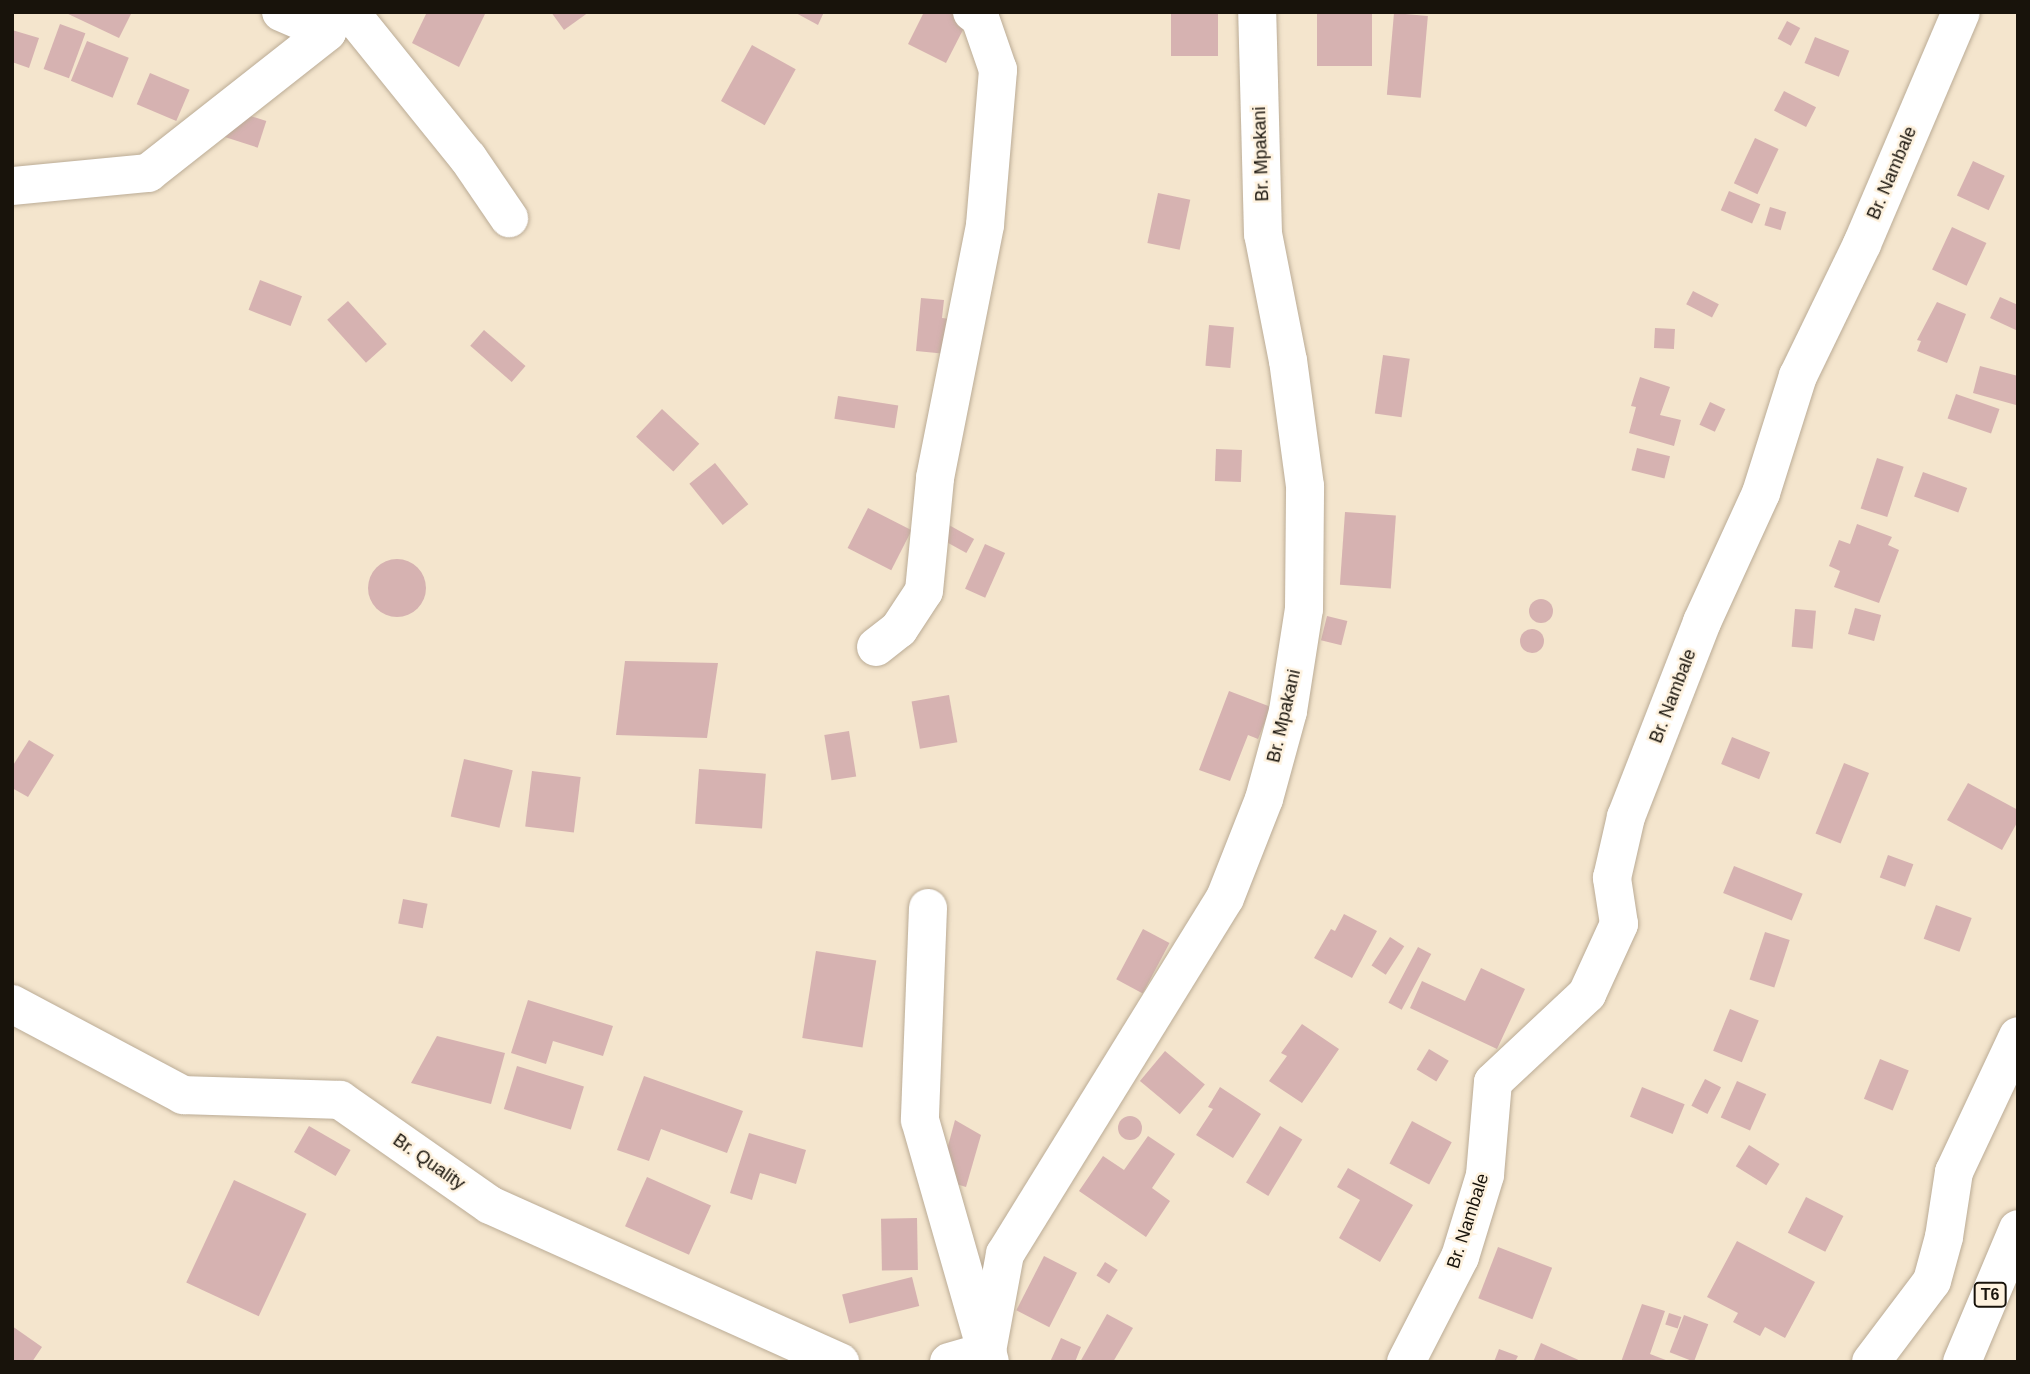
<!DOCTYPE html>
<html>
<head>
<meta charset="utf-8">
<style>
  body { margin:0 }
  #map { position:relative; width:2030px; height:1374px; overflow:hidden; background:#f4e5cd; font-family:Helvetica,sans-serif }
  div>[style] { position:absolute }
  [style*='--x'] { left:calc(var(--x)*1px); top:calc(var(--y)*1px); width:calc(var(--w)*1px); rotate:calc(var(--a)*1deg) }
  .building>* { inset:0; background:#d6b2b1; transform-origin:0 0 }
  .round { border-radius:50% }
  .roads { filter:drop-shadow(0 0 2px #bbac96) drop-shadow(0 0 2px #bbac96) }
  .minor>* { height:38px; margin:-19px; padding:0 19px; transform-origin:19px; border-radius:19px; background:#fff }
  .highway>* { height:38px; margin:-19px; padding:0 19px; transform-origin:19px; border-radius:19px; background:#fff }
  span { translate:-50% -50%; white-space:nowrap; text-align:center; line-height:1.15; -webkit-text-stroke:5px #fef2df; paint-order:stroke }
  .shield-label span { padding:2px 5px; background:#fef2df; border:2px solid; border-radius:5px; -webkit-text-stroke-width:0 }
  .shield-label { font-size:16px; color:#18130b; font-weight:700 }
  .street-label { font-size:18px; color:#18130b }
  .frame { position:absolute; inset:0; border:14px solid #18130b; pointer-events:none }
</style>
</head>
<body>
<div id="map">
  <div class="building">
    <div style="clip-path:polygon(64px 12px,132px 12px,119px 38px)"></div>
    <div style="clip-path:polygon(427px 12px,486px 12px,459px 67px,412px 43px)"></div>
    <div style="clip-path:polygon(551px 12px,589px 12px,564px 30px)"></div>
    <div style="clip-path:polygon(794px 12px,824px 12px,818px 25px)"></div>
    <div style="clip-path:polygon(924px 12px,948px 12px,967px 22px,946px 63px,908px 44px)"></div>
    <div style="left:1171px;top:12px;width:47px;height:44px"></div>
    <div style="left:1317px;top:12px;width:55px;height:54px"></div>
    <div style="left:1394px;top:13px;width:34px;height:82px;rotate:5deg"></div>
    <div style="left:1787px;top:21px;width:15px;height:20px;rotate:28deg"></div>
    <div style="left:60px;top:24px;width:27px;height:48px;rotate:20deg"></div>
    <div style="clip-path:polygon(12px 30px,39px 38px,29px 68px,12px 62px)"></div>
    <div style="left:1815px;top:37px;width:37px;height:28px;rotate:22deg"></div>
    <div style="left:87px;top:41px;width:45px;height:43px;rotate:22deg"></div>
    <div style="left:752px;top:45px;width:50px;height:64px;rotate:29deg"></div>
    <div style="left:150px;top:73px;width:43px;height:34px;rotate:23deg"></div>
    <div style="left:1784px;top:91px;width:36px;height:22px;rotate:27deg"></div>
    <div style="left:214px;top:104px;width:55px;height:28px;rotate:18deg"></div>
    <div style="left:1755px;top:138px;width:26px;height:50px;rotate:25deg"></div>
    <div style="left:1973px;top:161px;width:35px;height:38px;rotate:25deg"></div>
    <div style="left:1729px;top:191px;width:34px;height:21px;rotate:23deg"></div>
    <div style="left:1158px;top:193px;width:33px;height:51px;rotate:12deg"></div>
    <div style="left:1770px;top:207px;width:17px;height:19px;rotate:17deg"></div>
    <div style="left:1952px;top:227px;width:38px;height:47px;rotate:25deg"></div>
    <div style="left:260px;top:280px;width:45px;height:32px;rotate:21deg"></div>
    <div style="left:1693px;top:291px;width:29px;height:15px;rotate:27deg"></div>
    <div style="clip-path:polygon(2000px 297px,2018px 305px,2018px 331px,1990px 318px)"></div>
    <div style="clip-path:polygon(921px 298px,944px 300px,942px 318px,951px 319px,947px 354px,916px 351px)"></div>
    <div style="left:348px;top:301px;width:58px;height:28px;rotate:48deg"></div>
    <div style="clip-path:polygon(1937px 302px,1966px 314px,1947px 363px,1917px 351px,1921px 341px,1917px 340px)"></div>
    <div style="left:1209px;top:325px;width:25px;height:41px;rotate:5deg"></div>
    <div style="left:1655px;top:328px;width:20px;height:20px;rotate:3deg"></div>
    <div style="left:484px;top:330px;width:55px;height:21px;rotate:41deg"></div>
    <div style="left:1383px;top:355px;width:27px;height:59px;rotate:8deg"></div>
    <div style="clip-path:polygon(1980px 366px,2018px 376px,2016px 405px,1973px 393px)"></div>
    <div style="clip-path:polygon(1640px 377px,1670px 387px,1660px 415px,1681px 420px,1674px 446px,1629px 433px,1636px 407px,1631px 406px)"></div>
    <div style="left:1956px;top:394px;width:46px;height:26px;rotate:19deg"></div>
    <div style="left:838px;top:396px;width:61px;height:23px;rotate:9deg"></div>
    <div style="left:1710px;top:402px;width:17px;height:25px;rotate:25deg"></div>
    <div style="left:662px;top:409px;width:51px;height:38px;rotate:43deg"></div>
    <div style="left:1637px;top:448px;width:34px;height:23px;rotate:14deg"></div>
    <div style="left:1216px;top:449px;width:26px;height:32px;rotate:2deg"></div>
    <div style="left:1877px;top:458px;width:28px;height:53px;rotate:18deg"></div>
    <div style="left:715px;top:463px;width:53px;height:33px;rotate:51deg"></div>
    <div style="left:1923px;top:472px;width:47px;height:26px;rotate:20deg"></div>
    <div style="left:868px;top:508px;width:49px;height:45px;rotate:27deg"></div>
    <div style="left:1345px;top:512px;width:51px;height:73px;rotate:4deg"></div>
    <div style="left:947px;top:524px;width:31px;height:16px;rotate:29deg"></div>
    <div style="clip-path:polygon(1857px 524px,1892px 537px,1888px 545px,1899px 550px,1879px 603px,1834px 587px,1840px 571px,1829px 566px,1839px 540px,1850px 544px)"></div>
    <div style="left:985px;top:544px;width:22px;height:49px;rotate:24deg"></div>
    <div class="round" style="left:368px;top:559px;width:58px;height:58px"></div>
    <div class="round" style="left:1529px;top:599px;width:24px;height:24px"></div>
    <div style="left:1855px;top:608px;width:27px;height:27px;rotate:15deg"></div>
    <div style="left:1795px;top:609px;width:21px;height:38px;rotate:5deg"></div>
    <div style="left:1327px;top:616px;width:21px;height:25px;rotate:14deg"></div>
    <div class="round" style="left:1520px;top:629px;width:24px;height:24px"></div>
    <div style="clip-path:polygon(625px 661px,718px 663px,707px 738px,616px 735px)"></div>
    <div style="clip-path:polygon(1229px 691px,1271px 707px,1258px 739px,1248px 735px,1230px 781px,1199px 770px)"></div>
    <div style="left:949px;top:695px;width:48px;height:38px;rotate:80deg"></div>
    <div style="left:849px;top:731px;width:46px;height:25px;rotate:81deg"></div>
    <div style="left:1732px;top:737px;width:41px;height:29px;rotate:22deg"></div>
    <div style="clip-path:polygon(29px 740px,54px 755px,28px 797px,12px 788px,12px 767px)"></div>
    <div style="left:464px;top:759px;width:50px;height:59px;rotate:13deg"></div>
    <div style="left:1844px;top:763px;width:27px;height:76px;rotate:22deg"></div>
    <div style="left:699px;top:769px;width:67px;height:55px;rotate:4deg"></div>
    <div style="left:532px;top:771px;width:49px;height:56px;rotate:7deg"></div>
    <div style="clip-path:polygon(1968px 783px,2018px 810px,2018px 821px,2002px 850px,1947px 820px)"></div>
    <div style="left:1888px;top:855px;width:27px;height:24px;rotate:20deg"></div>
    <div style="left:1734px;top:866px;width:74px;height:29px;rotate:22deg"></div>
    <div style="left:403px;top:899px;width:25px;height:25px;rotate:11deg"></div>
    <div style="left:1936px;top:905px;width:38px;height:36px;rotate:20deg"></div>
    <div style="clip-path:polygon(1344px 914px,1377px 931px,1352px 978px,1314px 958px,1331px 929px,1335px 931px)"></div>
    <div style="left:1143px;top:929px;width:30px;height:57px;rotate:28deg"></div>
    <div style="left:1765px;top:932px;width:26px;height:50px;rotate:18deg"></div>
    <div style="left:1390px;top:937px;width:17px;height:34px;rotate:33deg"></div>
    <div style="left:1418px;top:947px;width:15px;height:63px;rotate:28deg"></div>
    <div style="left:816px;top:951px;width:61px;height:88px;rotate:9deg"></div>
    <div style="clip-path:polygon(1481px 968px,1525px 989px,1497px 1049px,1410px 1008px,1422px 981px,1465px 1001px)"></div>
    <div style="clip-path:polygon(528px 1000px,613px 1026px,603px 1056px,553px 1041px,546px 1064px,511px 1053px)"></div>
    <div style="left:1730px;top:1009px;width:31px;height:45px;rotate:22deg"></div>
    <div style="clip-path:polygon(1302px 1024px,1339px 1049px,1302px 1103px,1269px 1081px,1287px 1056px,1281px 1053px)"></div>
    <div style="clip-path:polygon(437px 1036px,505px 1053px,491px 1104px,411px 1083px)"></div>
    <div style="left:1429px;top:1049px;width:23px;height:24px;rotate:31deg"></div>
    <div style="left:1165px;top:1051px;width:52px;height:39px;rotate:40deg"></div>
    <div style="left:1880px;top:1059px;width:31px;height:43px;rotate:22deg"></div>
    <div style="left:517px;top:1066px;width:70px;height:45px;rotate:17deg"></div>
    <div style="clip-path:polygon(644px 1076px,743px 1111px,727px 1153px,661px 1129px,649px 1161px,617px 1150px)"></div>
    <div style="left:1705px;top:1079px;width:18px;height:30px;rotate:27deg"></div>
    <div style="left:1737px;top:1081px;width:32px;height:40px;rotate:24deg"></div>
    <div style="clip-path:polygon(1220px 1087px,1261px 1114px,1233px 1158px,1196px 1135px,1213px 1109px,1208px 1107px)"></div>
    <div style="left:1642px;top:1087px;width:46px;height:32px;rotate:22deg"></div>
    <div class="round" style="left:1118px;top:1116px;width:24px;height:24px"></div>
    <div style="clip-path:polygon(955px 1120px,981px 1135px,966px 1187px,939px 1179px)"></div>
    <div style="left:1412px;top:1121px;width:45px;height:48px;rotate:28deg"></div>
    <div style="left:309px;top:1126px;width:48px;height:30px;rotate:30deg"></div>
    <div style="left:1280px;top:1126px;width:26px;height:66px;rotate:31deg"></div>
    <div style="clip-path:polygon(749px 1133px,806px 1150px,796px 1184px,760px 1173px,752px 1200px,730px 1193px)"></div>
    <div style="clip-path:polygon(1148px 1136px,1175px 1154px,1152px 1188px,1170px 1201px,1146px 1237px,1079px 1191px,1103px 1156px,1124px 1170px)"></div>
    <div style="left:1749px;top:1145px;width:36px;height:25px;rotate:32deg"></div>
    <div style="clip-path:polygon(1348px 1168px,1413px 1205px,1380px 1262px,1339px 1238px,1360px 1200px,1337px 1187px)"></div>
    <div style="left:647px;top:1177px;width:70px;height:54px;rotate:24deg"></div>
    <div style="left:234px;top:1180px;width:80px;height:113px;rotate:25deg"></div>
    <div style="left:1806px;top:1197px;width:42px;height:40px;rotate:27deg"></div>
    <div style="left:917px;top:1218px;width:52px;height:36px;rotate:89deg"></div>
    <div style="clip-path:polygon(1737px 1241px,1815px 1282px,1785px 1338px,1765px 1327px,1760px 1336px,1733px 1322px,1738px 1313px,1707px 1297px)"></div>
    <div style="left:1498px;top:1247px;width:58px;height:55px;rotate:21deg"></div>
    <div style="left:1044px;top:1256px;width:37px;height:61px;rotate:27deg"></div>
    <div style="left:1105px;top:1262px;width:15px;height:16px;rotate:32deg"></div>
    <div style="left:912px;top:1277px;width:30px;height:72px;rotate:76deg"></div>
    <div style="clip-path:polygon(1642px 1304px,1665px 1311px,1650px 1354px,1671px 1362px,1621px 1362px)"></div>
    <div style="left:1669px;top:1313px;width:13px;height:12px;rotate:18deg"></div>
    <div style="clip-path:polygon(1107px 1314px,1133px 1328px,1113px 1362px,1080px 1362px)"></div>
    <div style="left:1684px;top:1315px;width:26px;height:40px;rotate:21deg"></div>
    <div style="clip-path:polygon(12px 1326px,42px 1347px,32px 1362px,12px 1362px)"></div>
    <div style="clip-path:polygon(1061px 1338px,1081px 1347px,1075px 1362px,1050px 1362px)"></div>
    <div style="clip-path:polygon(1541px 1343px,1583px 1362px,1533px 1362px)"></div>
    <div style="clip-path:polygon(1499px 1349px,1518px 1356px,1515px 1362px,1494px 1362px)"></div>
  </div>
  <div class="roads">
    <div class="minor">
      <div style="--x:281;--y:12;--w:50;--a:23.5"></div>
      <div style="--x:350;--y:12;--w:188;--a:51.1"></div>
      <div style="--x:468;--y:158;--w:73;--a:55.7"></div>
      <div style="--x:12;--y:186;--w:137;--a:-5.5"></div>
      <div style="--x:148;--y:173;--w:228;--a:-38.2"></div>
      <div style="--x:327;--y:32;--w:22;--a:-66"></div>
      <div style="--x:876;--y:647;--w:29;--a:-38"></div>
      <div style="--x:899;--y:629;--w:45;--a:-56.7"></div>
      <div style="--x:924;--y:591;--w:114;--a:-84.4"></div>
      <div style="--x:935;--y:478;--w:258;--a:-78.8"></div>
      <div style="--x:985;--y:225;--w:156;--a:-85.2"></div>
      <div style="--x:998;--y:70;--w:55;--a:-109.1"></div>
      <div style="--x:980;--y:18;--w:10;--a:-143"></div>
      <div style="--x:928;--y:908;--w:212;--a:92.2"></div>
      <div style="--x:920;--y:1120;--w:235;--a:74"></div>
      <div style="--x:12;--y:1004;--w:194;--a:28"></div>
      <div style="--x:183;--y:1095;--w:157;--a:1.8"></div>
      <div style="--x:340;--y:1100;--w:183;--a:35"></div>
      <div style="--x:490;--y:1205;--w:384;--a:24.2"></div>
      <div style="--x:987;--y:1351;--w:99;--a:-79.5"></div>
      <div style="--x:1005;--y:1254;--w:418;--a:-58.3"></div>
      <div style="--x:1225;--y:898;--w:106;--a:-68.5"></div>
      <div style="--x:1264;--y:799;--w:91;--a:-74.7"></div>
      <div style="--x:1288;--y:711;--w:103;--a:-81.1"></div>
      <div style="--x:1304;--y:609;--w:123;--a:-89.5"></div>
      <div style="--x:1305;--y:486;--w:126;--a:-97.7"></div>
      <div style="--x:1288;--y:361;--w:129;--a:-101.1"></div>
      <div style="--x:1263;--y:234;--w:222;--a:-91.5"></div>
      <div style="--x:949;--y:1362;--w:40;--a:-16"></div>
      <div style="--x:987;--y:1351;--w:11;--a:75"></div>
      <div style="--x:1406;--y:1362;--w:118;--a:-62.8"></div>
      <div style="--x:1460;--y:1257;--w:86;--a:-73"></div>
      <div style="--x:1485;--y:1175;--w:93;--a:-85.1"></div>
      <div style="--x:1493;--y:1082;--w:129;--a:-43.1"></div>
      <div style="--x:1587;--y:994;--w:77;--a:-65.4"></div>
      <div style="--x:1619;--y:924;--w:47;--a:-98.7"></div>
      <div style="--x:1612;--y:878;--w:63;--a:-77.1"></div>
      <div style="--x:1626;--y:817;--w:209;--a:-68.7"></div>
      <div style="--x:1702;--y:622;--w:142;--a:-65.4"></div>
      <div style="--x:1761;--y:493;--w:123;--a:-72.5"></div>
      <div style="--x:1798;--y:376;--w:147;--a:-64.1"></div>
      <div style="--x:1862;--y:244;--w:252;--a:-66.9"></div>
      <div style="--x:1871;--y:1362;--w:101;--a:-53"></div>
      <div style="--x:1932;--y:1281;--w:46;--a:-74.7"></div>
      <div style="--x:1944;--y:1237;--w:66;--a:-81.3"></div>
      <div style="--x:1954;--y:1172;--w:150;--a:-64.8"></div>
    </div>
    <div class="highway">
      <div style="--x:1962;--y:1362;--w:144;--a:-67.2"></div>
    </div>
  </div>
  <div class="shield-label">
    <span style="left:1990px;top:1295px">T6</span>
  </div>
  <div class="street-label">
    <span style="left:1261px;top:154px;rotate:-92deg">Br. Mpakani</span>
    <span style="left:1892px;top:173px;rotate:-67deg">Br. Nambale</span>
    <span style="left:1673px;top:696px;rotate:-69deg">Br. Nambale</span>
    <span style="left:1284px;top:716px;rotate:-77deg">Br. Mpakani</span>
    <span style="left:429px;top:1162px;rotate:35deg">Br. Quality</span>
    <span style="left:1468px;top:1221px;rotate:-72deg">Br. Nambale</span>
  </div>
  <div class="frame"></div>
</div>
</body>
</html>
